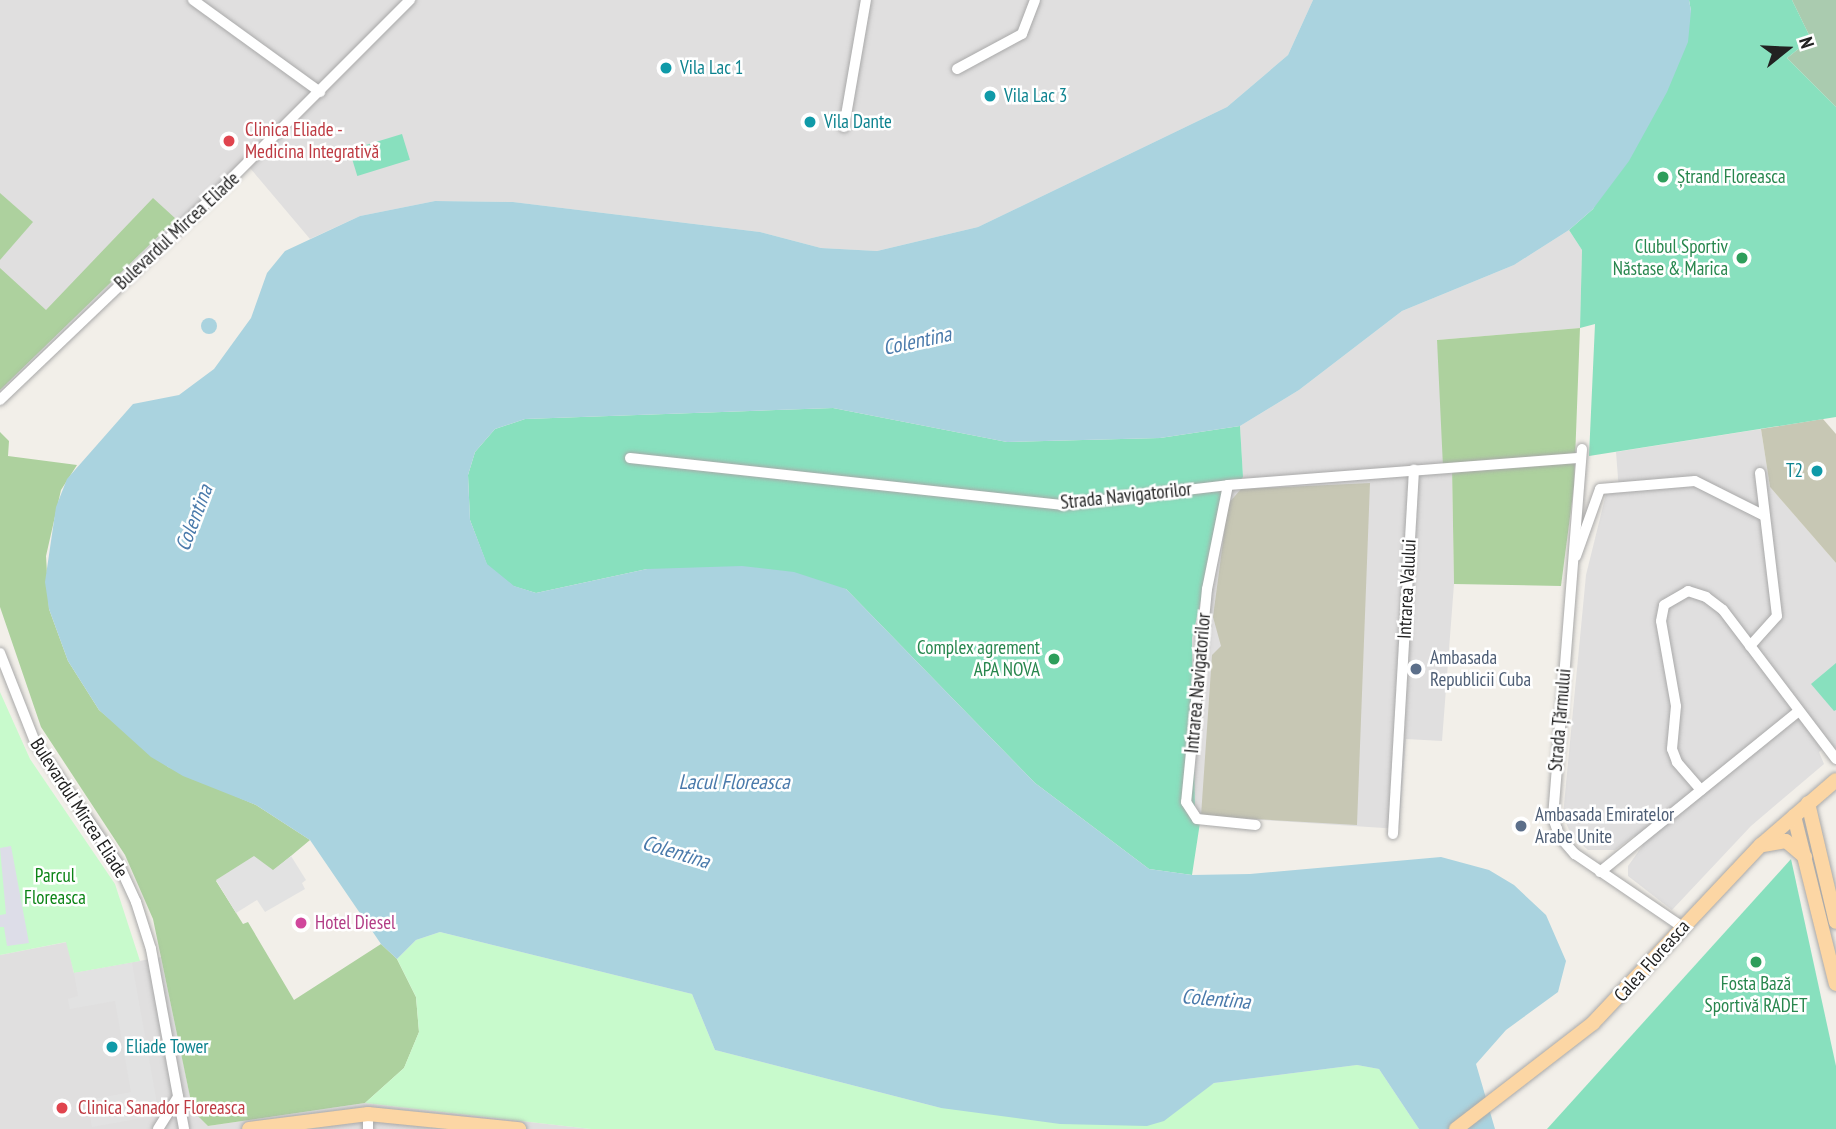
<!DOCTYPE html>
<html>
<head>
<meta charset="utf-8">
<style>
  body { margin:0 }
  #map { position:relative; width:1836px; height:1129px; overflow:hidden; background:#f2efe9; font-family:"PT Sans Narrow",sans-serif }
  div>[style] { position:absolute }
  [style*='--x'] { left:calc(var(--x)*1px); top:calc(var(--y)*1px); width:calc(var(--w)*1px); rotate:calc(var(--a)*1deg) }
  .residential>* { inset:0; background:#e0dfdf }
  .construction>* { inset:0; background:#c7c7b4 }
  .forest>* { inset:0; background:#add19e }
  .cemetery>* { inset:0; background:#aacbaf }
  .park>* { inset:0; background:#c8facc }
  .pitch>* { inset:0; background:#88e0be; transform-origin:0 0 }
  .parking>* { inset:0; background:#e2e2e2 }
  .plaza>* { inset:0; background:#dddde8 }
  .water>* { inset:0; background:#aad3df }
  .round { border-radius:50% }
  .roads { filter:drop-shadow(0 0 2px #a9a9a9) drop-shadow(0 0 2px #a9a9a9) }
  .minor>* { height:10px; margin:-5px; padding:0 5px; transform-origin:5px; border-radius:5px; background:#fff }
  .major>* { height:14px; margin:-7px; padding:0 7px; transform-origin:7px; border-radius:7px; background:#fcd6a4 }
  .dots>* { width:19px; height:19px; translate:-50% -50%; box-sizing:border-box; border:4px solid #fff; border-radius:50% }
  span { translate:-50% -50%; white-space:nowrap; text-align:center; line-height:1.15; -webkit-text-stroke:5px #fff; paint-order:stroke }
  .culture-label { font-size:19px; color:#0d838f }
  .left { translate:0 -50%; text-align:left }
  .right { translate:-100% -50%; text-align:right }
  .health-label { font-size:19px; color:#be3a42 }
  .leisure-label { font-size:19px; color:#27864d }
  .street-label { font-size:19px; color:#222 }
  .service-label { font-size:19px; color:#4e5e75 }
  .park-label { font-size:19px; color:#0c8416 }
  .hotel-label { font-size:19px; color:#b23c85 }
  .water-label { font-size:21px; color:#4a7aab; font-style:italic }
  .north { position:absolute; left:1752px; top:14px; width:70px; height:70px; -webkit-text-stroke:5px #fff; paint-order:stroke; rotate:72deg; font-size:19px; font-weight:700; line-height:28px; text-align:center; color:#222 }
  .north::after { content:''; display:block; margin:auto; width:24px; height:32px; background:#222; clip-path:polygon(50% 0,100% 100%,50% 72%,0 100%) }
</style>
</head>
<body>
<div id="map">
  <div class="residential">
    <div style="clip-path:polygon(0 0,1313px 0,1288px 55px,1227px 107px,978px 227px,877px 251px,821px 248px,760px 232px,513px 202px,435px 201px,360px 216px,310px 239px,250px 168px,0 405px)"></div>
    <div style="clip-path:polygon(1569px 230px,1582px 250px,1580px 328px,1437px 340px,1452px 467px,1454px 584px,1442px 741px,1406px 739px,1399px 829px,1201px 816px,1195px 812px,1192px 638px,1220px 495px,1243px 477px,1240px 426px,1299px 390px,1402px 311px,1514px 265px)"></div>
    <div style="clip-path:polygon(1761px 429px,1770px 487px,1836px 563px,1836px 749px,1829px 743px,1819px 752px,1824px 764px,1751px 826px,1672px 910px,1628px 876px,1628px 866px,1643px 845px,1634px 836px,1615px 850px,1588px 850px,1571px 835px,1563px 815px,1586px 575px,1606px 494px,1619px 491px,1616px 452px)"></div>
    <div style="clip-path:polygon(67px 942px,74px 973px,161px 957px,193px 1110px,208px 1126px,365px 1103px,591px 1129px,0 1129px,0 955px)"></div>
  </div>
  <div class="construction">
    <div style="clip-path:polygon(1823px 419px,1836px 434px,1836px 563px,1770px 487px,1761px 429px)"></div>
    <div style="clip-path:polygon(1370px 483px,1357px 825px,1201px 816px,1212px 655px,1221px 646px,1213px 617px,1228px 504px,1241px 489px)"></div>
  </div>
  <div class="forest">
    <div style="clip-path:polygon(0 193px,33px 222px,0 260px)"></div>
    <div style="clip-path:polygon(153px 198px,176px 219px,0 390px,0 268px,46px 310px)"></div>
    <div style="clip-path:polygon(1580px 328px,1574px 486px,1561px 586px,1454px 584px,1452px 467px,1443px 467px,1437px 340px)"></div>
    <div style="clip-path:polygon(0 432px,9px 441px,8px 456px,77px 465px,61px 490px,46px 556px,49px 609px,68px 661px,99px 710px,168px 767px,256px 805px,310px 840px,273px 871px,216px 881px,243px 924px,248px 922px,294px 1000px,381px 944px,397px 959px,416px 997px,419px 1032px,404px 1068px,365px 1103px,208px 1126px,193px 1111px,153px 919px,125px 855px,41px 727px,0 607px)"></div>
  </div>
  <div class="cemetery">
    <div style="clip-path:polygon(1792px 0,1836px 0,1836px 107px,1787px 58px,1811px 39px)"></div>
  </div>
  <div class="park">
    <div style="clip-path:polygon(0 692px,30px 759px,115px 884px,140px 961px,74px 973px,66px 942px,0 955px)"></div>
    <div style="clip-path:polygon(440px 932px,692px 994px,715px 1050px,941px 1108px,1205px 1089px,1214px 1083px,1357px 1065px,1379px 1069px,1419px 1129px,591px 1129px,365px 1103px,404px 1068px,419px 1032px,416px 997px,397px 959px,416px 940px)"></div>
  </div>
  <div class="pitch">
    <div style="clip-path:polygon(1689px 0,1792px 0,1811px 39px,1787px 58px,1836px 107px,1836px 417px,1589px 456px,1595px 324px,1580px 328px,1582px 250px,1569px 230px,1593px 209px,1691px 11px)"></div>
    <div style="left:402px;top:134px;width:27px;height:55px;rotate:73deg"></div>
    <div style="clip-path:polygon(833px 408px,1007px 442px,1160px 438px,1240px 426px,1243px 477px,1225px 499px,1192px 638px,1195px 812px,1201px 816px,1192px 875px,1149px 869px,1035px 783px,846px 589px,647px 569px,536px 593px,513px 586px,487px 565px,470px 520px,468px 475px,475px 452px,495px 429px,525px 419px)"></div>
    <div style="clip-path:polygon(1836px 663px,1836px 710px,1834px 711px,1811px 684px)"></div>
    <div style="clip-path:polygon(1791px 859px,1836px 1066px,1836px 1129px,1547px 1129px)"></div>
  </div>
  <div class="parking">
    <div style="clip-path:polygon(254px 856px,273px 870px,291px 856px,306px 880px,302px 883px,305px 889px,265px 912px,257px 900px,236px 913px,216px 880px)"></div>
    <div style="clip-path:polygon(132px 963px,159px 1115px,92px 1127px,87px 1100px,131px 1092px,115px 1001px,70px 1009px,68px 999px,78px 996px,74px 973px)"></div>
  </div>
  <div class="plaza">
    <div style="clip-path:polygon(11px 846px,29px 943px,7px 946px,4px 927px,0 927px,0 915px,6px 914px,0 848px)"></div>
  </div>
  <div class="water">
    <div style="clip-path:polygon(1313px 0,1689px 0,1691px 11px,1688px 42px,1667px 92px,1629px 161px,1593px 209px,1569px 230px,1514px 265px,1402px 311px,1299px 390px,1240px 426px,1160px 438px,1007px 442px,833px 408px,525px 419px,495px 429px,475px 452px,468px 475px,470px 520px,487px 564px,514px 586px,536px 593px,647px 569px,742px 566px,794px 572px,846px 589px,1035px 783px,1149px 869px,1192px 875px,1250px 874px,1441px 857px,1489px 870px,1514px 885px,1546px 915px,1566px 961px,1558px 992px,1506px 1030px,1476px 1064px,1495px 1129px,1419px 1129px,1379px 1069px,1357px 1065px,1214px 1083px,1164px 1121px,1147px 1126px,1060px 1124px,941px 1108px,715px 1050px,692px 994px,440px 932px,416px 940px,397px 959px,381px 944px,310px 840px,256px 805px,183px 776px,151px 757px,99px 710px,68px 661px,49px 609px,45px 582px,56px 507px,67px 479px,133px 404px,179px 395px,214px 369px,251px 318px,267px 273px,285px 251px,360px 216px,435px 201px,513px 202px,760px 232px,821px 248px,877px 251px,978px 227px,1227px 107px,1288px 55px)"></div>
    <div class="round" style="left:201px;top:318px;width:16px;height:16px"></div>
  </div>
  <div class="roads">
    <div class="minor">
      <div style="--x:193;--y:0;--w:157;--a:35.9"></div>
      <div style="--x:957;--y:69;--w:74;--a:-28.3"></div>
      <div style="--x:1022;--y:34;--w:36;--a:-69"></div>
      <div style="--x:844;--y:127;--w:129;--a:-80.2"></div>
      <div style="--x:0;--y:400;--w:314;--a:-43.7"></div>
      <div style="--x:227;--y:183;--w:259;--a:-45"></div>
      <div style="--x:1582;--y:449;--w:370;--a:94.5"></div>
      <div style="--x:1553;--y:818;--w:20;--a:70"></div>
      <div style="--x:1560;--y:837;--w:23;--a:49"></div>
      <div style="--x:1575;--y:854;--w:132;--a:34.2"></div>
      <div style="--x:630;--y:458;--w:434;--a:6.2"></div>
      <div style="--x:1061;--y:505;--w:168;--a:-6.8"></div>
      <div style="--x:1228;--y:485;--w:354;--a:-4.4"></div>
      <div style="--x:1228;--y:485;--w:106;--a:101.4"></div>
      <div style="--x:1207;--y:589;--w:214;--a:95.6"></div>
      <div style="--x:1186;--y:802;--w:20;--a:57"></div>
      <div style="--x:1197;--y:819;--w:59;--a:5.8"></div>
      <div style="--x:1576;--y:556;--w:71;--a:-70.3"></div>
      <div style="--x:1600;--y:489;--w:95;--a:-4.8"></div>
      <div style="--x:1695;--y:481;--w:78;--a:26.6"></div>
      <div style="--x:1750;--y:646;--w:40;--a:-48"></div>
      <div style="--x:1777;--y:616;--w:144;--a:-96.8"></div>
      <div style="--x:0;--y:653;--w:96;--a:68.5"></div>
      <div style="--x:35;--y:742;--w:149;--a:55.7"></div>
      <div style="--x:119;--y:865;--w:41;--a:65.3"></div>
      <div style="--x:136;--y:902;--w:49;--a:72.3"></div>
      <div style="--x:151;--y:949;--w:183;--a:79.6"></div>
      <div style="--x:1701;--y:790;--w:37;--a:-131"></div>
      <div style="--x:1677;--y:762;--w:14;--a:-111"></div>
      <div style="--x:1672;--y:749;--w:43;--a:-84.7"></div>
      <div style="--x:1676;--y:706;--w:86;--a:-100"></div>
      <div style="--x:1661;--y:621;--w:16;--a:-79"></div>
      <div style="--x:1664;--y:605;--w:28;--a:-30"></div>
      <div style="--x:1688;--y:591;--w:19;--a:18"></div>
      <div style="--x:1706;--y:597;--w:21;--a:37"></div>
      <div style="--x:1723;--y:610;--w:187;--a:52.8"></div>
      <div style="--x:1393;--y:834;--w:365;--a:-86.7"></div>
      <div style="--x:1600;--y:872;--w:256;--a:-39"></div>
      <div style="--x:368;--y:1114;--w:15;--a:90"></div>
      <div style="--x:158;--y:1129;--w:38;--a:-58"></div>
    </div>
    <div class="major">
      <div style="--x:1808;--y:803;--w:122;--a:76.8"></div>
      <div style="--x:1794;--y:816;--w:173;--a:76"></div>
      <div style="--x:1763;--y:845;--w:23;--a:-10"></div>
      <div style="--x:1786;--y:841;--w:25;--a:40"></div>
      <div style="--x:249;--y:1129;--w:120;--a:-7.2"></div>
      <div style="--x:368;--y:1114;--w:152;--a:5.7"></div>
      <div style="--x:1456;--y:1129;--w:173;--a:-37.7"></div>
      <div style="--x:1593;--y:1023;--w:245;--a:-46.7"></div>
      <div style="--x:1761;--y:845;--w:99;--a:-40.9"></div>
    </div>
  </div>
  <div class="dots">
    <div style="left:666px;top:68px;background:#0f9aa8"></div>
    <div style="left:990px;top:96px;background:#0f9aa8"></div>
    <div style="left:810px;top:122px;background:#0f9aa8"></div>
    <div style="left:229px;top:141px;background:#e0444e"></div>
    <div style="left:1663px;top:177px;background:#2e9e5b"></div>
    <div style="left:1742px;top:258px;background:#2e9e5b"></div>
    <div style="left:1817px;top:471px;background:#0f9aa8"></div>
    <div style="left:1054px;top:659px;background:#2e9e5b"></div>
    <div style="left:1416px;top:669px;background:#5c6f8a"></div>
    <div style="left:1521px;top:826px;background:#5c6f8a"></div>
    <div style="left:301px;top:923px;background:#d1479c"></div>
    <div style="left:1756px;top:962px;background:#2e9e5b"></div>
    <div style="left:112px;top:1047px;background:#0f9aa8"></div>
    <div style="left:62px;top:1108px;background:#e0444e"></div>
  </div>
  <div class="culture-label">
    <span class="left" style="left:680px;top:68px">Vila Lac 1</span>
    <span class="left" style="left:1004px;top:96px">Vila Lac 3</span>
    <span class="left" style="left:824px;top:122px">Vila Dante</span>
    <span class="right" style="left:1803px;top:471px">T2</span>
    <span class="left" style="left:126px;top:1047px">Eliade Tower</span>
  </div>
  <div class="health-label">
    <span class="left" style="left:245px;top:141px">Clinica Eliade -<br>Medicina Integrativă</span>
    <span class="left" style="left:78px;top:1108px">Clinica Sanador Floreasca</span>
  </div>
  <div class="leisure-label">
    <span class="left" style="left:1677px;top:177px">Ștrand Floreasca</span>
    <span class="right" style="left:1728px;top:258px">Clubul Sportiv<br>Năstase &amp; Marica</span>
    <span class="right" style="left:1040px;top:659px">Complex agrement<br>APA NOVA</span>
    <span style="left:1756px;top:995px">Fosta Bază<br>Sportivă RADET</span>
  </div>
  <div class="street-label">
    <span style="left:177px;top:231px;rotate:-43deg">Bulevardul Mircea Eliade</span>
    <span style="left:1126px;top:496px;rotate:-6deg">Strada Navigatorilor</span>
    <span style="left:1407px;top:589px;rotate:-87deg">Intrarea Valului</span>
    <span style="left:1198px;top:683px;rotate:-85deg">Intrarea Navigatorilor</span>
    <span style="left:1560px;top:720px;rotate:-85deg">Strada Țărmului</span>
    <span style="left:79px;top:808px;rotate:57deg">Bulevardul Mircea Eliade</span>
    <span style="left:1652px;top:961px;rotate:-48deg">Calea Floreasca</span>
  </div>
  <div class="service-label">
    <span class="left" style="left:1430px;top:669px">Ambasada<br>Republicii Cuba</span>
    <span class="left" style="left:1535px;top:826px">Ambasada Emiratelor<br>Arabe Unite</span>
  </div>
  <div class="park-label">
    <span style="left:55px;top:887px">Parcul<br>Floreasca</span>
  </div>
  <div class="hotel-label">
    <span class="left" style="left:315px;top:923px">Hotel Diesel</span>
  </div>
  <div class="water-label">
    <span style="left:917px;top:341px;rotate:-12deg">Colentina</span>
    <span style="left:194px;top:518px;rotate:-69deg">Colentina</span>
    <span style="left:734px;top:782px">Lacul Floreasca</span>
    <span style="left:676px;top:852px;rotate:17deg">Colentina</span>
    <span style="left:1216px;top:999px;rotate:5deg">Colentina</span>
  </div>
  <div class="north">N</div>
</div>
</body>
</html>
